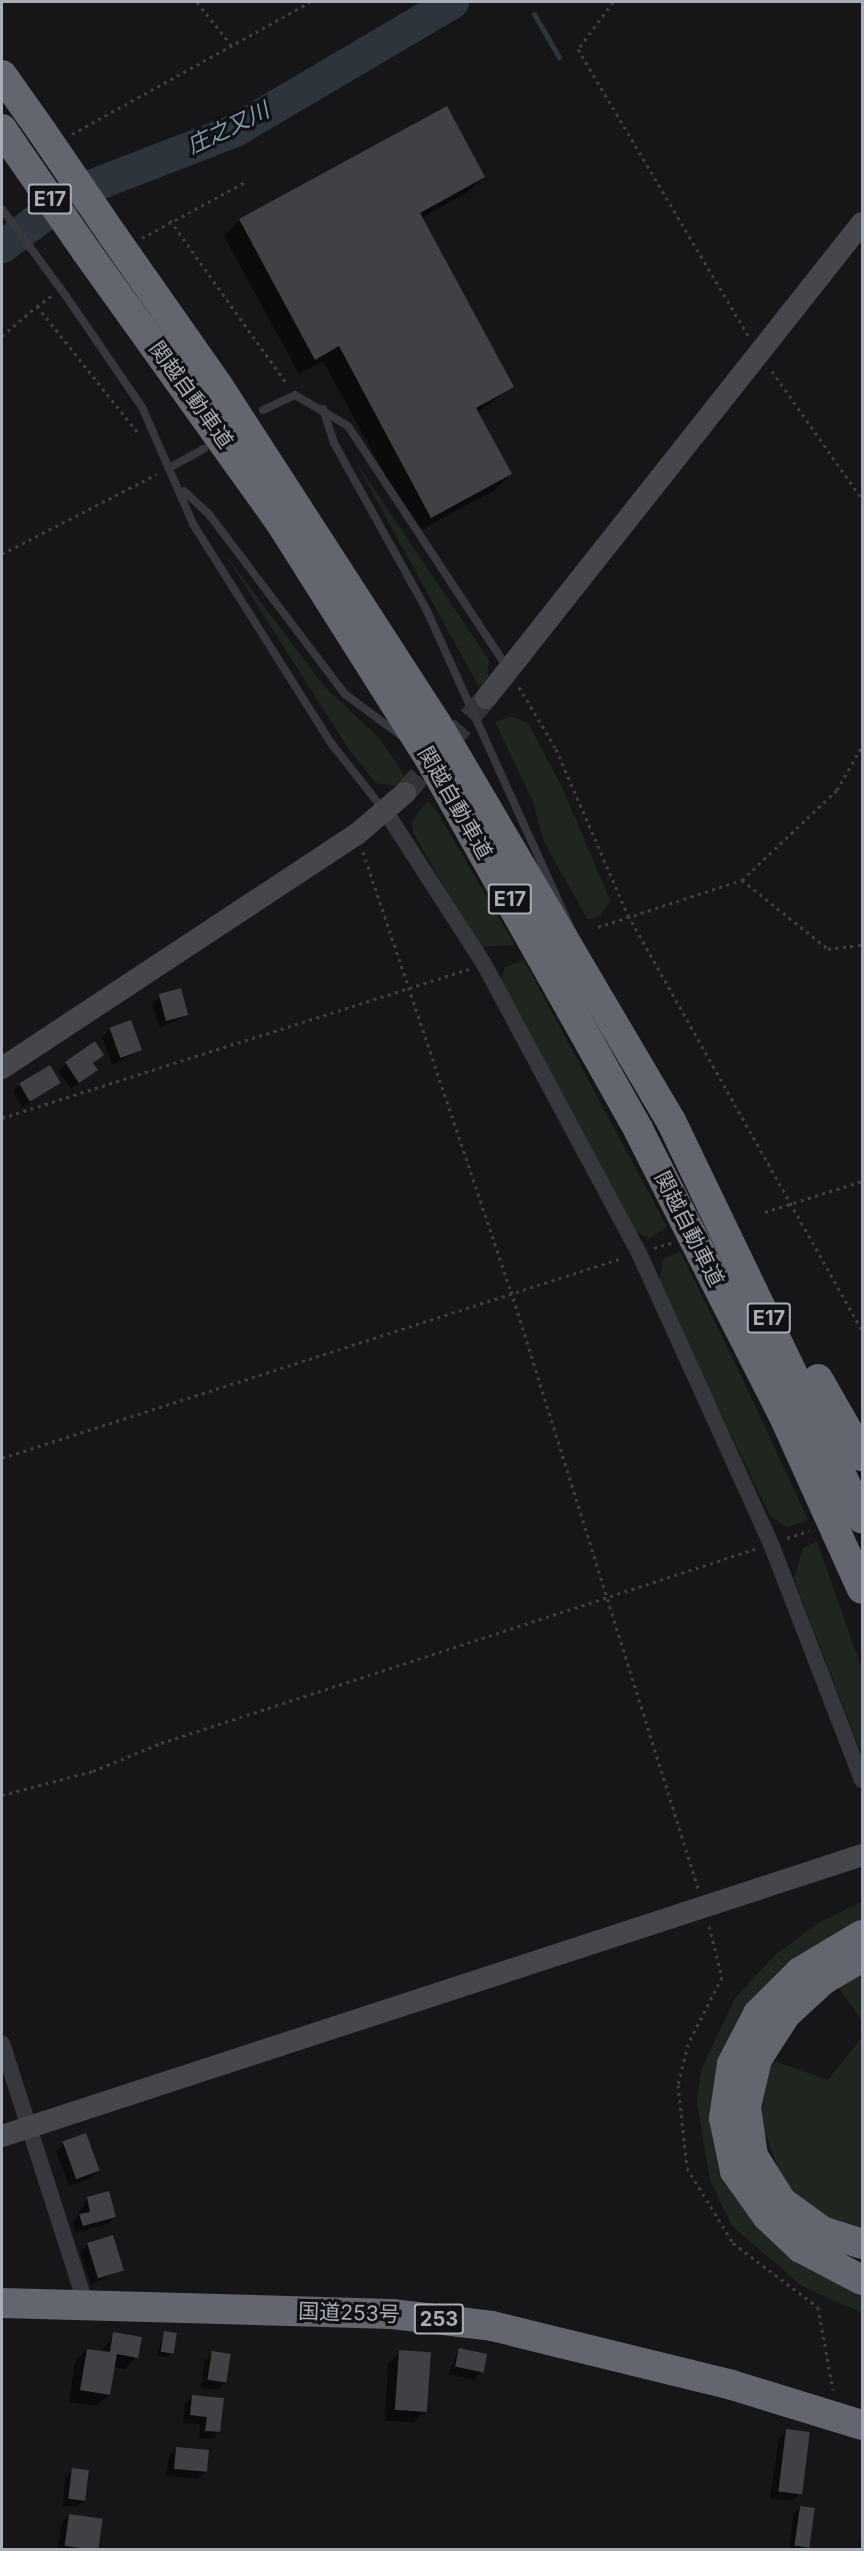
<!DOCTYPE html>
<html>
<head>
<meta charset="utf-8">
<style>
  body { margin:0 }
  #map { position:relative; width:864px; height:2551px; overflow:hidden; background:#161618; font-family:Inter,"Noto Sans JP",sans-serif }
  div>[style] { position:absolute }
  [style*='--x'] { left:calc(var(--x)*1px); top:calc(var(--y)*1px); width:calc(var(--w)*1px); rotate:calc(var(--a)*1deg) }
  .green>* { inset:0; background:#1e261f }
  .shadow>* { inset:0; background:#0007 }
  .stream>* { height:5px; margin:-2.5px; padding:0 2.5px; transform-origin:2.5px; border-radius:2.5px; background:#2c353c }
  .river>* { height:33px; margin:-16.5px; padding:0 16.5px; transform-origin:16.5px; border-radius:16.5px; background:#2c353c }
  .building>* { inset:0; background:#404145; transform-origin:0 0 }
  .secondary-tunnel>* { height:22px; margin-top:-11px; transform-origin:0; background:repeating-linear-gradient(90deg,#333438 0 22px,transparent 0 33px) }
  .path>* { height:3px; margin-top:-1.5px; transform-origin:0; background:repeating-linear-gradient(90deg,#3d3f44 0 3px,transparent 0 7.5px) }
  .lane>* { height:8px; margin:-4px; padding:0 4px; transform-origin:4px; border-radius:4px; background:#37383d }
  .street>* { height:16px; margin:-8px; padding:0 8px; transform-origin:8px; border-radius:8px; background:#37383d }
  .secondary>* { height:22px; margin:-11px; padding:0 11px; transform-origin:11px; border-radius:11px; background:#45474d }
  .highway>* { height:30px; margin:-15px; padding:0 15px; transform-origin:15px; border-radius:15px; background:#63666e }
  .lane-bridge>* { height:8px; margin:-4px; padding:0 4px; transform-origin:4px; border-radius:4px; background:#37383d }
  .highway-bridge>* { height:30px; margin:-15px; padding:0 15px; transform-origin:15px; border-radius:15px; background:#63666e }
  span { translate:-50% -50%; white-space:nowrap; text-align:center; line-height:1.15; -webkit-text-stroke:6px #111113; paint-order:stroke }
  .shield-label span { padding:2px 4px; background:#111113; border:2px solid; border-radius:4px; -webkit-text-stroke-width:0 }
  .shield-label { font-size:20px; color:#a8adb8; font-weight:700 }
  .street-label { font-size:21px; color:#a8adb8 }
  .water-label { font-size:22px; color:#7f9bb3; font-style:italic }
  .frame { position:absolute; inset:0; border:3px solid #a8adb8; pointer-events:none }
</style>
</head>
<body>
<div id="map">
  <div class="green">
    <div style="clip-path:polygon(354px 459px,489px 660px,488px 677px,479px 687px)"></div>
    <div style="clip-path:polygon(224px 553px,324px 686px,380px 739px,406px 778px,397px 786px,376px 783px,350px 751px)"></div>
    <div style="clip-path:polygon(512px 716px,528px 723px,562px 787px,610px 900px,601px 915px,588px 920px,544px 842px,532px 799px,495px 722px)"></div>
    <div style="clip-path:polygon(427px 801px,436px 810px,515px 945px,482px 947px,446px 890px,413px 832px,412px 822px)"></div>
    <div style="clip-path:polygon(524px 960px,667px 1227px,649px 1239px,637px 1232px,500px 982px,505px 967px)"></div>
    <div style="clip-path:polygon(680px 1251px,745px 1384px,808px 1520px,787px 1527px,770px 1516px,659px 1284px,663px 1259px)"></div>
    <div style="clip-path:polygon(817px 1542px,862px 1669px,862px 1755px,794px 1579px,803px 1548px)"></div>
    <div style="clip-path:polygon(862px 1902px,862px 1919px,790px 1963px,714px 2085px,862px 2292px,862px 2313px,802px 2286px,732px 2226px,710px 2180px,697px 2102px,701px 2070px,735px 1998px,775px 1955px,820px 1922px)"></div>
    <div style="clip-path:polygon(862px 1971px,862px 2020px,837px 1986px)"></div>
    <div style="clip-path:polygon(862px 2037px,862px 2230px,813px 2211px,785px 2185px,760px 2121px,771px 2060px,828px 2080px)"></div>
  </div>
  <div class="shadow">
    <div style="clip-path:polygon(484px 177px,468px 192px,421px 218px,512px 387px,477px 413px,510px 474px,495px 490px,416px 532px,323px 361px,299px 374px,224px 236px,240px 220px)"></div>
    <div style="clip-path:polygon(160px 996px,187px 1015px,160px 1028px,152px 1004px)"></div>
    <div style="clip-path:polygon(110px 1029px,140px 1050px,112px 1065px,102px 1037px)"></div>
    <div style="clip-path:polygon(102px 1055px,92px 1064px,96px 1070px,71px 1089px,58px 1071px,66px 1063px)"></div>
    <div style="clip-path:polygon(59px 1083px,22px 1107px,13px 1091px,20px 1084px)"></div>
    <div style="clip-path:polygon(64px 2143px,98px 2171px,91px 2178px,69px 2186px,56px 2151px)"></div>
    <div style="clip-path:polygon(88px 2198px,115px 2217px,107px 2224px,75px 2233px,73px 2223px)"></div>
    <div style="clip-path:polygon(88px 2244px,122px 2269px,91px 2285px,80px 2252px)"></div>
    <div style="clip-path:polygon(165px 2332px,171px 2354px,168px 2357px,157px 2355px)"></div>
    <div style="clip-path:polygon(114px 2334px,137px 2357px,125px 2369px,113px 2367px,109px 2394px,97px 2406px,69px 2402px,75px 2362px,87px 2350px,101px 2352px)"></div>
    <div style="clip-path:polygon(460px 2349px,481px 2372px,474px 2380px,448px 2374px)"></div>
    <div style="clip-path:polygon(400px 2352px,426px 2411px,414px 2422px,385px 2421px,388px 2364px)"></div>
    <div style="clip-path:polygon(213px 2353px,225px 2383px,218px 2390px,201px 2388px,205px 2360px)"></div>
    <div style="clip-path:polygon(192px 2396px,219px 2432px,211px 2439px,199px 2438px,200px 2424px,183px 2423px,185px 2404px)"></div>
    <div style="clip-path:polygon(787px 2430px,799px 2494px,792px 2501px,770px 2498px,779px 2438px)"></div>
    <div style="clip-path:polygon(176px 2448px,205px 2472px,198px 2479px,166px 2476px,169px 2456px)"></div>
    <div style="clip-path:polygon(73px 2470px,85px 2500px,77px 2507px,63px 2506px,65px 2478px)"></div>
    <div style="clip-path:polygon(800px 2508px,809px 2547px,789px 2550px,793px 2515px)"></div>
    <div style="clip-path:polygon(69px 2515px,97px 2550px,57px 2550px,62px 2523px)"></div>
    <div style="clip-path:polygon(862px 2536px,862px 2550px,859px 2550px,861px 2538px)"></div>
  </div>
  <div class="stream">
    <div style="--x:534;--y:14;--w:50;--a:59.8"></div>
  </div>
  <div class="river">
    <div style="--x:2;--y:246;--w:88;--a:-37.1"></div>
    <div style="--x:72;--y:193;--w:173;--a:-21.1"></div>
    <div style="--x:233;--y:131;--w:254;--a:-30.5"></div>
  </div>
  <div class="building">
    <div style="clip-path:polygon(447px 106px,485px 177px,420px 213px,514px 387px,476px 408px,512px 474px,431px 518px,339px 346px,315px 360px,239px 219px)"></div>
    <div style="left:181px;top:988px;width:28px;height:23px;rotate:75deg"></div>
    <div style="left:131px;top:1020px;width:32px;height:23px;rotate:70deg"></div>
    <div style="clip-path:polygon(95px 1041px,104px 1055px,93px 1063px,98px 1070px,79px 1083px,65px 1062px)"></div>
    <div style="left:50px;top:1065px;width:21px;height:36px;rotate:59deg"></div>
    <div style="left:86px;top:2133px;width:40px;height:25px;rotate:70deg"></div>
    <div style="clip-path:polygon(109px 2191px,116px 2217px,83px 2226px,79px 2214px,90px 2212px,87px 2197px)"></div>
    <div style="left:113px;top:2235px;width:37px;height:27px;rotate:73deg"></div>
    <div style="left:164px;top:2331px;width:13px;height:21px;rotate:9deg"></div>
    <div style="clip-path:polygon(113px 2332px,142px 2337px,138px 2358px,117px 2354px,110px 2395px,80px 2390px,87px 2349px,110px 2352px)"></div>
    <div style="left:459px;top:2348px;width:29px;height:19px;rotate:12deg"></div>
    <div style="left:399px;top:2350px;width:32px;height:60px;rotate:4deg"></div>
    <div style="left:212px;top:2351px;width:19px;height:29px;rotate:9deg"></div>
    <div style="clip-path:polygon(192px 2395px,224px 2398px,220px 2432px,205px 2431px,207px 2417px,190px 2415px)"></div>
    <div style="left:786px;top:2429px;width:24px;height:63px;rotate:7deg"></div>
    <div style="left:176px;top:2447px;width:33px;height:22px;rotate:5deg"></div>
    <div style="left:72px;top:2468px;width:17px;height:31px;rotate:7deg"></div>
    <div style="left:800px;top:2506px;width:15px;height:40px;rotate:8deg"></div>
    <div style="left:69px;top:2514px;width:34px;height:32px;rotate:8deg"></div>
  </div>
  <div class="secondary-tunnel">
    <div style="--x:405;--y:793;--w:125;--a:-49.5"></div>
  </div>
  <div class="path">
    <div style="--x:197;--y:2;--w:56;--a:51.5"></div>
    <div style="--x:613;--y:2;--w:59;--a:126.7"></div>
    <div style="--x:578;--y:49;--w:333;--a:59.3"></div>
    <div style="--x:72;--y:134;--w:272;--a:-29"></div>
    <div style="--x:170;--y:220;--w:201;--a:54.5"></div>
    <div style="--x:142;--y:238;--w:117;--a:-28.5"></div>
    <div style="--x:51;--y:296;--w:17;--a:144"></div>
    <div style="--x:37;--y:306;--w:162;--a:51.5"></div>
    <div style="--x:2;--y:336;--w:46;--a:-40.6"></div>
    <div style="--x:772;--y:371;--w:156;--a:54.9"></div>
    <div style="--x:2;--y:554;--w:174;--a:-27.3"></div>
    <div style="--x:519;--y:687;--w:72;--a:59.2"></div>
    <div style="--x:556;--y:749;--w:181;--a:66.6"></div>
    <div style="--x:628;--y:915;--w:477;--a:60.6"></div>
    <div style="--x:363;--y:852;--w:463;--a:71.4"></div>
    <div style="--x:511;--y:1291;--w:626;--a:72.61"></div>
    <div style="--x:742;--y:880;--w:110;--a:38.7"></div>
    <div style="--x:828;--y:949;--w:34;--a:-7"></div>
    <div style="--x:598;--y:927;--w:151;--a:-18.1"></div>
    <div style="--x:742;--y:880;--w:131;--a:-43.5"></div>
    <div style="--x:837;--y:790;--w:51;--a:-60.4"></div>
    <div style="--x:2;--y:1118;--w:490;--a:-17.7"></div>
    <div style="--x:765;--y:1212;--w:102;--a:-17.7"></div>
    <div style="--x:654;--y:1248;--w:18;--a:-16"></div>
    <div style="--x:2;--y:1458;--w:651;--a:-17.88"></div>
    <div style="--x:787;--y:1538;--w:23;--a:-18"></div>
    <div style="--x:2;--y:1795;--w:94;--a:-14.8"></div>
    <div style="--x:93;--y:1771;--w:74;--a:-22.4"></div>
    <div style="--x:161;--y:1743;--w:625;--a:-18.09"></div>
    <div style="--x:709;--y:1926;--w:53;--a:75.7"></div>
    <div style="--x:722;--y:1977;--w:75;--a:116.9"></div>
    <div style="--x:688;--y:2044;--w:42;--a:103.7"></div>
    <div style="--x:678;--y:2085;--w:83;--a:83.8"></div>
    <div style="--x:687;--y:2168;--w:88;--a:58.5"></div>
    <div style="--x:733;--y:2243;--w:106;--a:37"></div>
    <div style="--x:818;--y:2307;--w:84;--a:79.8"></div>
  </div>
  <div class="lane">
    <div style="--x:66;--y:296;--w:135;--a:55.6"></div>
    <div style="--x:142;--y:407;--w:128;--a:66.4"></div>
    <div style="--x:193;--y:524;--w:259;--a:57.8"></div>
    <div style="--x:331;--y:743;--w:84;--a:51.8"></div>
    <div style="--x:323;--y:409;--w:36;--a:72"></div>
    <div style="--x:334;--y:443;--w:192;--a:61"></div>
    <div style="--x:427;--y:611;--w:360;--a:65.6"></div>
    <div style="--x:263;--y:410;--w:35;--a:-25"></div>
    <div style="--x:295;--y:395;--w:61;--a:30.3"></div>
    <div style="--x:348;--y:426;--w:291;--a:56.6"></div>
    <div style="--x:171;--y:467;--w:38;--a:-29"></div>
    <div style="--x:184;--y:491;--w:33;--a:43"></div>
    <div style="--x:208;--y:513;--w:227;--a:52.9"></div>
    <div style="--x:345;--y:694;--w:72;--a:36.6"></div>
  </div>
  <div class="street">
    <div style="--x:386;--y:812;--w:181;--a:57.2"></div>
    <div style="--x:484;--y:964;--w:328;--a:61.8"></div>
    <div style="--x:639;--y:1253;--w:320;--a:65.6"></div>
    <div style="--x:771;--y:1544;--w:253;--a:68.9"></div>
    <div style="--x:2;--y:2043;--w:275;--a:72.2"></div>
  </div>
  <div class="secondary">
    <div style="--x:486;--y:698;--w:606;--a:-51.64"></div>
    <div style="--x:2;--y:1068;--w:425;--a:-33.4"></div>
    <div style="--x:357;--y:834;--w:63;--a:-40.5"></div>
    <div style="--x:2;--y:2136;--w:905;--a:-18.09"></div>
  </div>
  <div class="highway">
    <div style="--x:2;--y:75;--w:71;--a:54.7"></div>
    <div style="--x:2;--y:129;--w:22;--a:56"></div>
    <div style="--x:114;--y:237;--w:179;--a:55"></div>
    <div style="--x:217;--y:384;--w:405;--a:57.1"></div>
    <div style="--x:437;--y:724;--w:461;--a:59.5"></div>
    <div style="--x:671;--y:1121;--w:441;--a:64.3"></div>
    <div style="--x:86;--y:251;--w:333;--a:54.4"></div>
    <div style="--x:280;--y:522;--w:277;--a:57.7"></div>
    <div style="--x:428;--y:756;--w:430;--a:60.6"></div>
    <div style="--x:639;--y:1131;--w:325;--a:63.1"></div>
    <div style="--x:786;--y:1421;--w:184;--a:65.7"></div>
    <div style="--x:818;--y:1379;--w:89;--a:60.3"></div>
    <div style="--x:862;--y:1935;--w:72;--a:149.2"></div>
    <div style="--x:800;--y:1972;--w:59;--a:135"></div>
    <div style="--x:758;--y:2014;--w:56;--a:117.5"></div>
    <div style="--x:732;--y:2064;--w:55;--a:98.4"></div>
    <div style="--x:724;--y:2118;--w:54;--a:78.3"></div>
    <div style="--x:735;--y:2171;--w:55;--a:54.6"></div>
    <div style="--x:767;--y:2216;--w:47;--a:43.3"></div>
    <div style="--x:801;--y:2248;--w:69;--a:27.7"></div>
    <div style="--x:862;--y:1957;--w:45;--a:149.5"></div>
    <div style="--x:823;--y:1980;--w:50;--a:137.4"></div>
    <div style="--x:786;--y:2014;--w:54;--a:122.8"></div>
    <div style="--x:757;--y:2059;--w:49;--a:102.9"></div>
    <div style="--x:746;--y:2107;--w:49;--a:81.9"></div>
    <div style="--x:753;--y:2156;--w:54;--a:57.8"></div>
    <div style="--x:782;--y:2202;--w:49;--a:35.9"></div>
    <div style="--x:822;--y:2231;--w:42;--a:18"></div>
    <div style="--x:2;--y:2303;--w:390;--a:1.6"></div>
    <div style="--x:392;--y:2314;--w:101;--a:6.8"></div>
    <div style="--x:492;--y:2326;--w:247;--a:13.8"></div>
    <div style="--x:732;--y:2385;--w:136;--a:17.1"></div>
  </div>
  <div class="lane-bridge">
    <div style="--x:2;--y:209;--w:108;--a:53.7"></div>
  </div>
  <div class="highway-bridge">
    <div style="--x:43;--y:133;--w:126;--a:55.7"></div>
    <div style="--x:14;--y:147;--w:126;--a:55.3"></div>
  </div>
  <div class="shield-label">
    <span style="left:50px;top:199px">E17</span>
    <span style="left:510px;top:899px">E17</span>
    <span style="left:769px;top:1318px">E17</span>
    <span style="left:439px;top:2319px">253</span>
  </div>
  <div class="street-label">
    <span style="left:191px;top:395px;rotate:54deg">関越自動車道</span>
    <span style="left:455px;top:803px;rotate:60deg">関越自動車道</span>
    <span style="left:689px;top:1229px;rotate:63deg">関越自動車道</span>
    <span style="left:349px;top:2313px;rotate:2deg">国道253号</span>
  </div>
  <div class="water-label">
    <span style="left:228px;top:128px;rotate:-26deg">庄之又川</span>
  </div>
  <div class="frame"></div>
</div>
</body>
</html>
